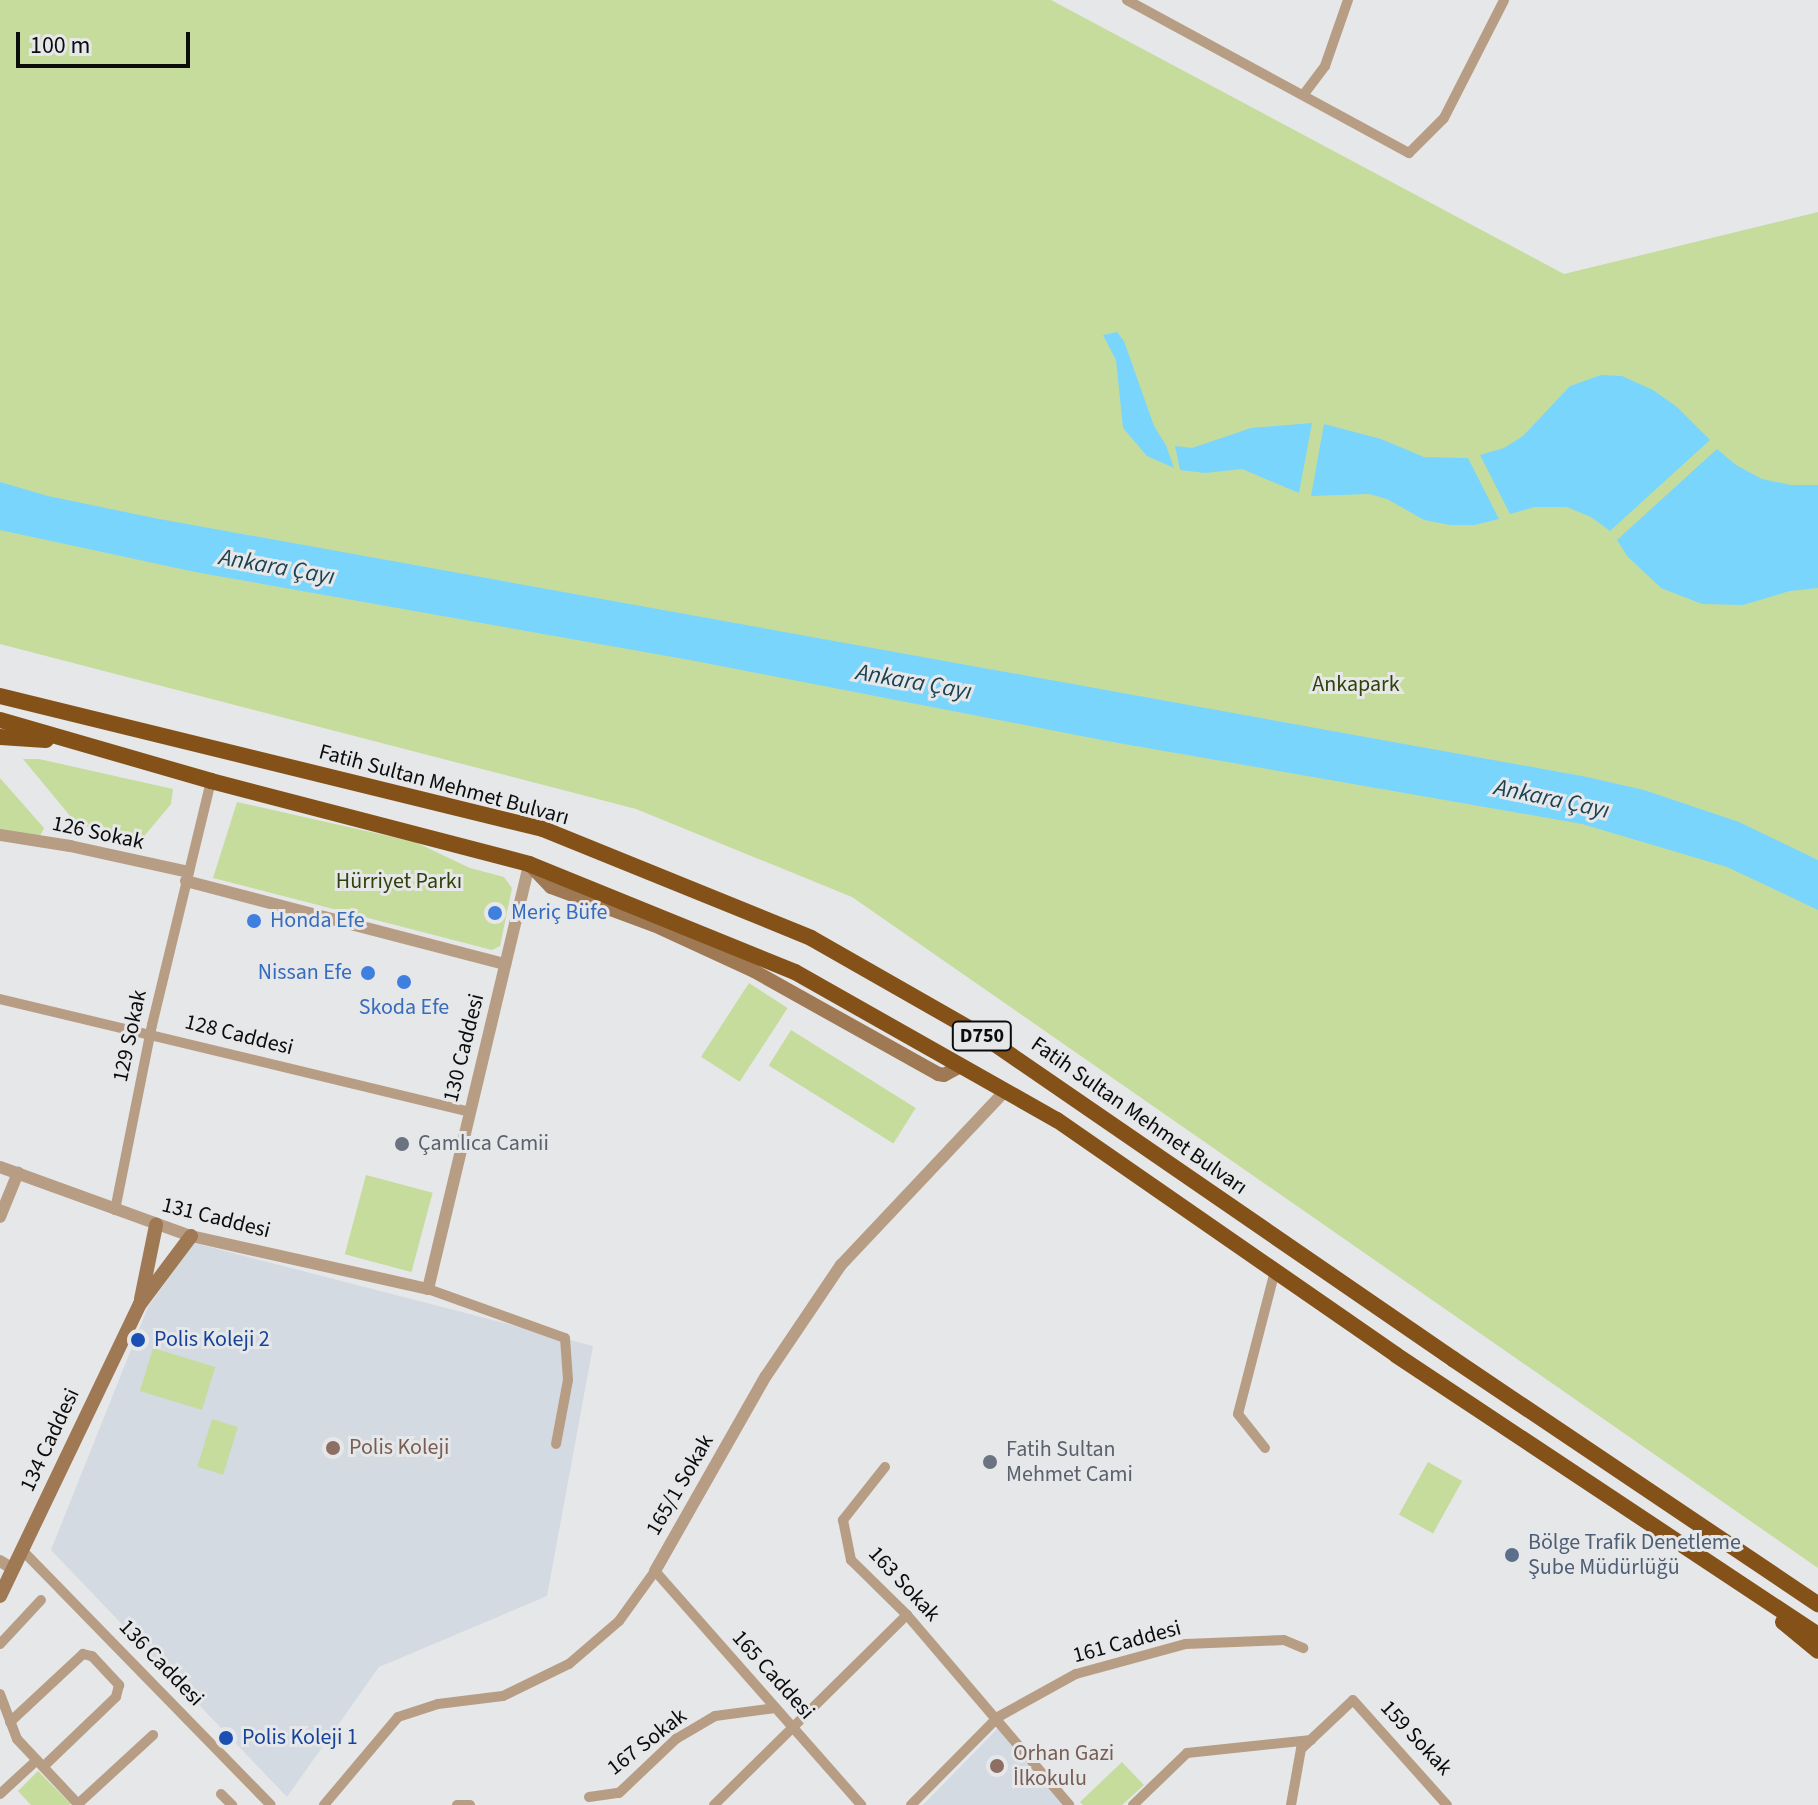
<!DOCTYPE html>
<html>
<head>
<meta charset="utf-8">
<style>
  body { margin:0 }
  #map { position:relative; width:1818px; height:1805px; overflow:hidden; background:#e6e7e9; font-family:"Source Sans 3",sans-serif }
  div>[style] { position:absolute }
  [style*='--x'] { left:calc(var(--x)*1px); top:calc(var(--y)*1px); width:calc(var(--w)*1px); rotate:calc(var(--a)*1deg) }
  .built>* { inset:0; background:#d3dae1 }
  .green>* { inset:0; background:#c6dc9d; transform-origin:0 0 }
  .water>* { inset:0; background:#7ad5fc }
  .minor>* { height:10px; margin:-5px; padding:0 5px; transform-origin:5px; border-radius:5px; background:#b89d85 }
  .tertiary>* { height:12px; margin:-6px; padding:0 6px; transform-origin:6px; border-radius:6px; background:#b89d85 }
  .secondary>* { height:14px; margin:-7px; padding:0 7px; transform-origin:7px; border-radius:7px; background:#9f7854 }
  .trunk>* { height:16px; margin:-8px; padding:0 8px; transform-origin:8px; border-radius:8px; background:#845218 }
  .dots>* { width:22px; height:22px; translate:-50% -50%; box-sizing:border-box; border:4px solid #e6e7e9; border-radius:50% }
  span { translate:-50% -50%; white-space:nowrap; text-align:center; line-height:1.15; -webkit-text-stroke:6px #e6e7e9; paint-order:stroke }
  .shield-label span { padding:2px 6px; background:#e6e7e9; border:2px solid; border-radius:6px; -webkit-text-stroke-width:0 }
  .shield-label { font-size:20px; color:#0b0c0c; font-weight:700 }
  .park-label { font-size:22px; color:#314109 }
  .street-label { font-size:22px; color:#0b0c0c }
  .shop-label { font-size:22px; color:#366cbe }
  .left { translate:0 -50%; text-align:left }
  .right { translate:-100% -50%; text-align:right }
  .worship-label { font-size:22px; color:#5b616d }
  .transit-label { font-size:22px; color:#164399 }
  .education-label { font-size:22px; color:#785e54 }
  .service-label { font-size:22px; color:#4e5e75 }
  .water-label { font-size:24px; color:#1a4253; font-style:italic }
  .scale { position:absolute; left:16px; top:32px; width:174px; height:36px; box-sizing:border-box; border:4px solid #0b0c0c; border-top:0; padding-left:10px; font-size:24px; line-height:28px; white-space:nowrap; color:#0b0c0c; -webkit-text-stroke:6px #e6e7e9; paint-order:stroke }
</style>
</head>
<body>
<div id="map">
  <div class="built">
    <div style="clip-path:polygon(194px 1243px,593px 1346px,547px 1596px,379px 1667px,287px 1797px,51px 1550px,148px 1307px)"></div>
    <div style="clip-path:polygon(999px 1727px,1067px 1805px,923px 1805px)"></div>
  </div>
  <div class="green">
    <div style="clip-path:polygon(0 0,1051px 0,1564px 274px,1818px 212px,1818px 1568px,852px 897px,636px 809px,0 644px)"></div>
    <div style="clip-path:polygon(23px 759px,39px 759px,173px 789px,171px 804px,141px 840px,90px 828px,71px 817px)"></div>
    <div style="clip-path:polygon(0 778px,44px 828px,39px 838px,0 830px)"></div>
    <div style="clip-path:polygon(237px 802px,415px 842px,470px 868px,504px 877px,512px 888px,500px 946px,492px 950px,213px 878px)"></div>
    <div style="left:749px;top:983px;width:46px;height:88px;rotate:33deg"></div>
    <div style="left:791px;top:1030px;width:147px;height:42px;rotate:32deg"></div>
    <div style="left:366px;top:1175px;width:69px;height:82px;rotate:15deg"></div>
    <div style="left:153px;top:1348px;width:65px;height:45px;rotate:17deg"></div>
    <div style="left:212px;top:1419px;width:27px;height:50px;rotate:17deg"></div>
    <div style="left:1428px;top:1462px;width:39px;height:60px;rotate:29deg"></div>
    <div style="clip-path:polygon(1122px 1762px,1144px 1785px,1122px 1805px,1083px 1805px,1080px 1802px)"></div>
    <div style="clip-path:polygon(38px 1771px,71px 1804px,69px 1805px,31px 1805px,18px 1791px)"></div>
  </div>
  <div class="water">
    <div style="clip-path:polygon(1117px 332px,1124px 341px,1154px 426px,1166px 445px,1174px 468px,1147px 456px,1123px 428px,1116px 360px,1103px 335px)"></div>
    <div style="clip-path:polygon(1601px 375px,1622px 376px,1653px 390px,1677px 407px,1710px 440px,1610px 531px,1591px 517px,1567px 507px,1535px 507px,1510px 514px,1480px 455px,1504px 448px,1523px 436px,1570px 386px)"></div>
    <div style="clip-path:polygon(1312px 423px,1299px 493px,1242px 469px,1205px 473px,1180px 470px,1175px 446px,1192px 448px,1251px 428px)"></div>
    <div style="clip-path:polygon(1324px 424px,1381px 439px,1424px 457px,1468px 458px,1499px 519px,1475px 525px,1450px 525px,1424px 520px,1387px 499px,1369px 494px,1311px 496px)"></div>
    <div style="clip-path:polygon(1717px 449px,1736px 465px,1762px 479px,1791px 485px,1818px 485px,1818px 588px,1790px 591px,1743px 605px,1702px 604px,1661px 588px,1627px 556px,1617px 540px)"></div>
    <div style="clip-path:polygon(0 482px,48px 496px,154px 518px,1587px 777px,1644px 790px,1739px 822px,1818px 860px,1818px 910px,1727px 867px,1582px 824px,1107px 741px,695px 661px,195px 572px,0 530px)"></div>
  </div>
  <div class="minor">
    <div style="--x:1127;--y:0;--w:321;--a:28.5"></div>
    <div style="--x:1409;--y:153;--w:49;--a:-45"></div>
    <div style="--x:1444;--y:118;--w:132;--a:-63"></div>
    <div style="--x:1304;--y:94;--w:35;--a:-53"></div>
    <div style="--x:1325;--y:66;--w:70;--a:-70.8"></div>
    <div style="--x:0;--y:999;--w:482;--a:13.5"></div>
    <div style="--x:115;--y:1210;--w:189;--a:-78.7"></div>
    <div style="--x:152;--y:1025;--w:251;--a:-76.4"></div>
    <div style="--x:428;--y:1289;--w:145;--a:19.7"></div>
    <div style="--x:565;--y:1338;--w:42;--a:85.9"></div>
    <div style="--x:568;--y:1380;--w:65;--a:100.6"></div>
    <div style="--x:1265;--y:1448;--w:43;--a:-128.5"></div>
    <div style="--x:1238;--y:1414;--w:148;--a:-75.5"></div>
    <div style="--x:885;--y:1467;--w:68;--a:128.4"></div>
    <div style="--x:843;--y:1520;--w:41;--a:78.7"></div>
    <div style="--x:851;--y:1560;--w:78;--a:44.5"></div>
    <div style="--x:907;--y:1615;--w:250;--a:49.5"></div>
    <div style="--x:22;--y:1550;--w:356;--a:45.7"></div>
    <div style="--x:0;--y:1644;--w:60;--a:-47"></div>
    <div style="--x:0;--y:1694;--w:48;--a:69.3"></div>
    <div style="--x:17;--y:1739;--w:91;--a:46.8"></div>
    <div style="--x:10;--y:1722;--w:100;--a:-43"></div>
    <div style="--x:83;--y:1654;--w:9;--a:13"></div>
    <div style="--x:92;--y:1656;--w:40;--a:47"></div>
    <div style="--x:119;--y:1685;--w:12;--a:104"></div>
    <div style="--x:116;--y:1697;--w:101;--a:136.2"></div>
    <div style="--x:0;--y:1794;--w:50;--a:-42.6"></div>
    <div style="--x:221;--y:1794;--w:16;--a:45"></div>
    <div style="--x:589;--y:1797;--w:30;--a:-8"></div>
    <div style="--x:619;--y:1793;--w:79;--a:-43.5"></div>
    <div style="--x:676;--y:1739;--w:45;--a:-30.5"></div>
    <div style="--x:715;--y:1716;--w:61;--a:-7.6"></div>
    <div style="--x:78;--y:1804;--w:102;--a:-42.6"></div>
    <div style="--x:324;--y:1805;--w:115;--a:-49.9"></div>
    <div style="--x:398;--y:1717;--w:42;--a:-18"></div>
    <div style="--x:438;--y:1704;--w:65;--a:-7"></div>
    <div style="--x:503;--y:1696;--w:73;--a:-25.9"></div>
    <div style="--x:569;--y:1664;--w:66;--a:-40.7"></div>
    <div style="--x:619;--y:1621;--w:62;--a:-54.2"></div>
    <div style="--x:655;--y:1571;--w:312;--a:48.6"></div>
    <div style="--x:457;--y:1805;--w:13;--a:0"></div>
    <div style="--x:714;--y:1805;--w:271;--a:-44.6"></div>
    <div style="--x:911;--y:1805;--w:124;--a:-45.3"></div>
    <div style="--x:998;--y:1717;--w:89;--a:-28.9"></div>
    <div style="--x:1076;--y:1674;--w:114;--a:-15.3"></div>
    <div style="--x:1186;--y:1644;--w:98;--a:-2.3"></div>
    <div style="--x:1284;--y:1640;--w:21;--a:23"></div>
    <div style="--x:1133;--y:1805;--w:75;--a:-43.9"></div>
    <div style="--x:1187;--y:1753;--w:125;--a:-6"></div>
    <div style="--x:1291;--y:1805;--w:57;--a:-79.9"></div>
    <div style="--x:1301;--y:1749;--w:71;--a:-43.3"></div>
    <div style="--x:1353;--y:1700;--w:141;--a:48.2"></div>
  </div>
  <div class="tertiary">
    <div style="--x:0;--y:835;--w:71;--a:8.9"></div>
    <div style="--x:70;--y:846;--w:121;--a:12.4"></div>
    <div style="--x:186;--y:881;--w:330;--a:14.6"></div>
    <div style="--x:0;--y:1167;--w:203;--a:19.9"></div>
    <div style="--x:191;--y:1236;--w:243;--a:12.6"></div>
    <div style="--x:428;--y:1289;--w:437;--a:-76.6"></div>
    <div style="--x:0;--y:1217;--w:48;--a:-67.8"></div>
    <div style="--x:0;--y:1561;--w:15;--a:32"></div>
    <div style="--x:655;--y:1571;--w:224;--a:-60.4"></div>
    <div style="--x:766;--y:1376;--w:134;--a:-56"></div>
    <div style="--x:841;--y:1265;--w:239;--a:-46.7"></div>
  </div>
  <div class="secondary">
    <div style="--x:529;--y:864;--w:32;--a:46"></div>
    <div style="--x:551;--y:887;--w:110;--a:20.3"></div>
    <div style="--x:654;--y:925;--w:110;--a:24.7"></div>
    <div style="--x:754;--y:971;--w:211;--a:29.2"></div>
    <div style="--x:938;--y:1074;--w:6;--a:9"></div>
    <div style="--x:944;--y:1075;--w:18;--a:-29"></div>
    <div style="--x:141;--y:1299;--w:76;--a:-78.5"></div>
    <div style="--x:0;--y:1596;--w:324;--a:-64.4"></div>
    <div style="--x:140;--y:1304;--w:85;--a:-53.1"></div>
  </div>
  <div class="trunk">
    <div style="--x:0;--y:696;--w:559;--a:13.76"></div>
    <div style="--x:543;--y:829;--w:289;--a:22.1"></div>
    <div style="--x:811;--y:938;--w:202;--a:29.7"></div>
    <div style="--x:986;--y:1038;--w:567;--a:34.5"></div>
    <div style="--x:1453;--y:1359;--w:440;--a:33.9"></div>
    <div style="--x:0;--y:720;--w:220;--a:16.1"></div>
    <div style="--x:211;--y:781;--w:329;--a:14.6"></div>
    <div style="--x:529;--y:864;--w:287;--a:22.1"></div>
    <div style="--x:795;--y:972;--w:301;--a:29.5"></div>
    <div style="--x:1057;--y:1120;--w:412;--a:34.7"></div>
    <div style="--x:1396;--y:1355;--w:506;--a:33.56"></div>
    <div style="--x:0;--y:737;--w:46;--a:3.7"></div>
    <div style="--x:1783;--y:1622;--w:45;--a:39.6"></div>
  </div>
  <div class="dots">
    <div style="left:495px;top:913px;background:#3f7fe0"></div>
    <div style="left:254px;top:921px;background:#3f7fe0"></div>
    <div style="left:368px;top:973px;background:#3f7fe0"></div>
    <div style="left:404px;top:982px;background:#3f7fe0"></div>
    <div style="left:402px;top:1144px;background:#6b7280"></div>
    <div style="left:138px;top:1340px;background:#1a4fb4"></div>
    <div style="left:333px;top:1448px;background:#8d6e63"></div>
    <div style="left:990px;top:1462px;background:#6b7280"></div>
    <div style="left:1512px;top:1555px;background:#5c6f8a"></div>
    <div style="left:226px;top:1738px;background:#1a4fb4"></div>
    <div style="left:997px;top:1766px;background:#8d6e63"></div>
  </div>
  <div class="shield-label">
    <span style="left:982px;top:1036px">D750</span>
  </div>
  <div class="park-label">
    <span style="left:1356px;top:685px">Ankapark</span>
    <span style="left:399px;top:882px">Hürriyet Parkı</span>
  </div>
  <div class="street-label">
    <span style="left:444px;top:785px;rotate:15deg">Fatih Sultan Mehmet Bulvarı</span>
    <span style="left:98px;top:833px;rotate:12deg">126 Sokak</span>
    <span style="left:239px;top:1035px;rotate:14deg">128 Caddesi</span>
    <span style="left:130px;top:1036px;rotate:-78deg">129 Sokak</span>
    <span style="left:464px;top:1048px;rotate:-76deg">130 Caddesi</span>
    <span style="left:1139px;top:1116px;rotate:35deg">Fatih Sultan Mehmet Bulvarı</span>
    <span style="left:216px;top:1218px;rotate:14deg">131 Caddesi</span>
    <span style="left:50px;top:1440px;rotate:-65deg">134 Caddesi</span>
    <span style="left:680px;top:1485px;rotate:-60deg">165/1 Sokak</span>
    <span style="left:904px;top:1584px;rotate:47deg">163 Sokak</span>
    <span style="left:1127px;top:1642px;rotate:-15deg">161 Caddesi</span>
    <span style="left:161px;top:1663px;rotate:46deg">136 Caddesi</span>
    <span style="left:773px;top:1675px;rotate:48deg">165 Caddesi</span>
    <span style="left:1416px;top:1738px;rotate:47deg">159 Sokak</span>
    <span style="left:647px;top:1742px;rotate:-38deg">167 Sokak</span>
  </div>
  <div class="shop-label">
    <span class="left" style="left:511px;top:913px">Meriç Büfe</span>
    <span class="left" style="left:270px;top:921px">Honda Efe</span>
    <span class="right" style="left:352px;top:973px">Nissan Efe</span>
    <span style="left:404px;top:1008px">Skoda Efe</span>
  </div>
  <div class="worship-label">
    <span class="left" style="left:418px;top:1144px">Çamlıca Camii</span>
    <span class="left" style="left:1006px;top:1462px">Fatih Sultan<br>Mehmet Cami</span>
  </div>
  <div class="transit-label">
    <span class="left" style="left:154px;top:1340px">Polis Koleji 2</span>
    <span class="left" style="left:242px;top:1738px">Polis Koleji 1</span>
  </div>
  <div class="education-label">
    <span class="left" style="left:349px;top:1448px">Polis Koleji</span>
    <span class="left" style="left:1013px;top:1766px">Orhan Gazi<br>İlkokulu</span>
  </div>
  <div class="service-label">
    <span class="left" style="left:1528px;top:1555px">Bölge Trafik Denetleme<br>Şube Müdürlüğü</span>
  </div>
  <div class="water-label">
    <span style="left:277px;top:567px;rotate:10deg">Ankara Çayı</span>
    <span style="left:914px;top:682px;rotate:10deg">Ankara Çayı</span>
    <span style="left:1552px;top:799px;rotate:12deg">Ankara Çayı</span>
  </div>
  <div class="scale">100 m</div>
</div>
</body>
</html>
